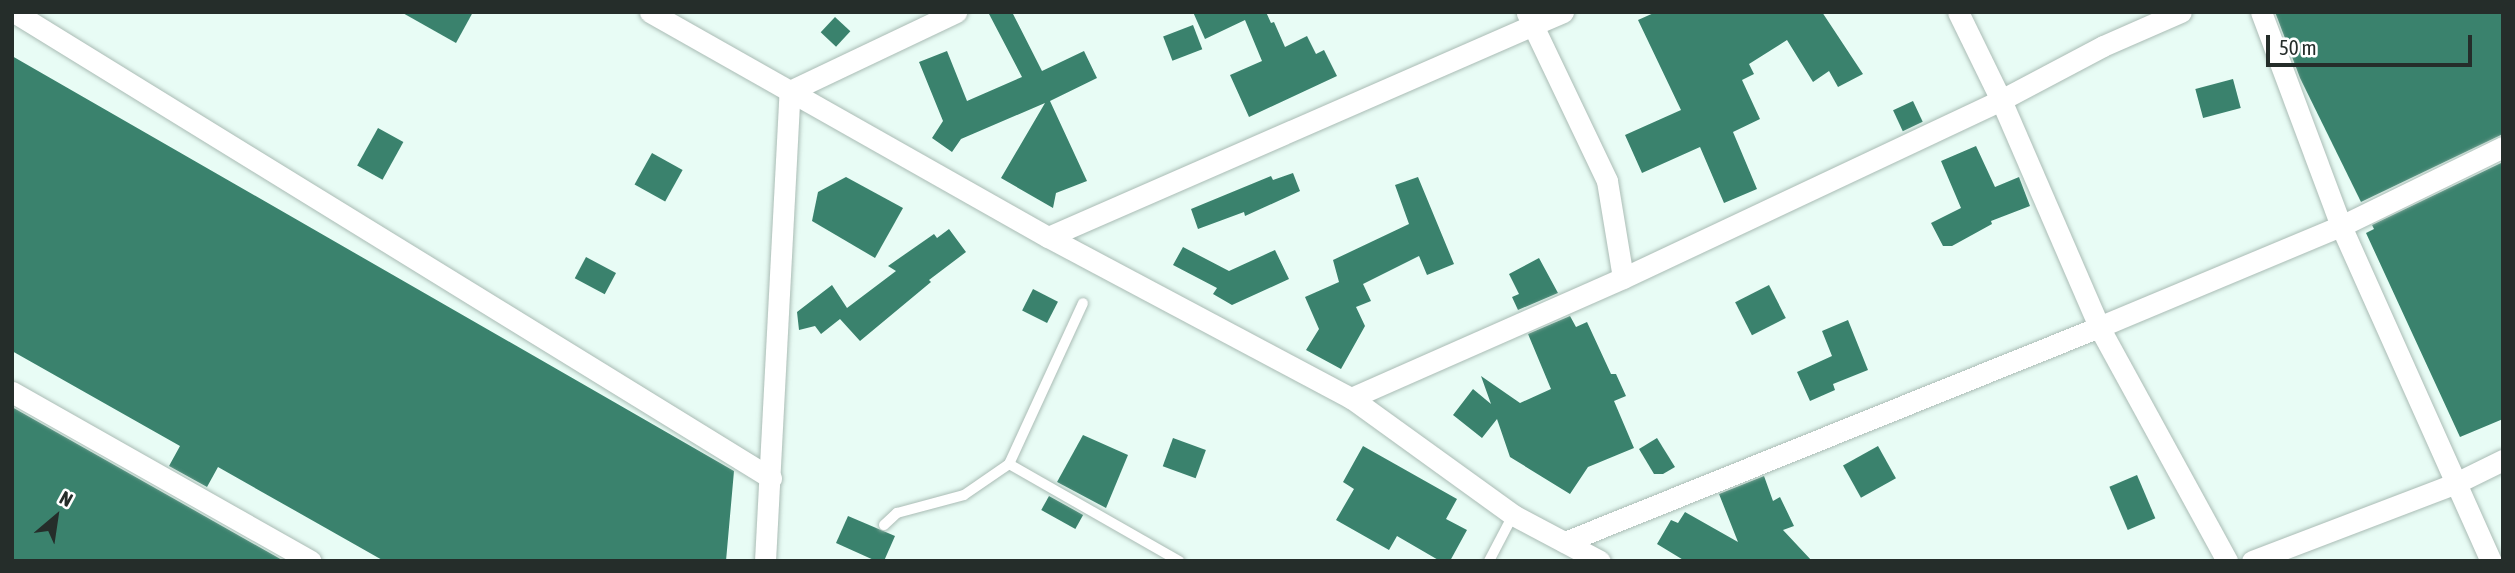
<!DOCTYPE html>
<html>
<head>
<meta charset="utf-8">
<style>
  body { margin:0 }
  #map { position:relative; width:2515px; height:573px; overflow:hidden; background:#e8fcf5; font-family:"Asap Condensed",sans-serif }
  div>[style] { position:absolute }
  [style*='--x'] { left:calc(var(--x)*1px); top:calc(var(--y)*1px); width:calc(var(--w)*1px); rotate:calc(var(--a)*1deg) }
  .building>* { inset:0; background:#3a826d; transform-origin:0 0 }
  .roads { filter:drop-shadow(0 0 2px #aabcb5) drop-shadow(0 0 2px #aabcb5) }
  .service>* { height:10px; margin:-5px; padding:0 5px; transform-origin:5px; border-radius:5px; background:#fff }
  .minor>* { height:21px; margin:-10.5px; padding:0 10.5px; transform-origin:10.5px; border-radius:10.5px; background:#fff }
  span { translate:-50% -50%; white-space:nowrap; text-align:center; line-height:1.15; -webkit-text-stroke:5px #fff; paint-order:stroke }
  .frame { position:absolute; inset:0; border:14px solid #252d2a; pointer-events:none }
  .north { position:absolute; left:21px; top:482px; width:70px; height:70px; -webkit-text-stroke:5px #fff; paint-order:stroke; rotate:29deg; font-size:19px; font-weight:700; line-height:28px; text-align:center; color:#252d2a }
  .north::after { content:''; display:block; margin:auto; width:24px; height:32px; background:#252d2a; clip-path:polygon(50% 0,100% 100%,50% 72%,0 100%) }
  .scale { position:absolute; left:2266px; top:35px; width:206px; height:32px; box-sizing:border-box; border:4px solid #252d2a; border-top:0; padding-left:9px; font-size:21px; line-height:24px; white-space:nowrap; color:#252d2a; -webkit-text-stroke:5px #fff; paint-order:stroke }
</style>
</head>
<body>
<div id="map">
  <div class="building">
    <div style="clip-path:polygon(401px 12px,473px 12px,456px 43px)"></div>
    <div style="clip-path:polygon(988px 12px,1012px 12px,1042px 71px,1084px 51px,1097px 78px,1050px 101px,1087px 181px,1056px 193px,1053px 208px,1001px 178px,1045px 103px,961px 139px,952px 152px,932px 138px,943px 121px,919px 62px,947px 51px,967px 101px,1022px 77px)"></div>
    <div style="clip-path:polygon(1193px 12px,1266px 12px,1271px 23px,1274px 22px,1285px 47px,1307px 36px,1316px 54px,1324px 50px,1337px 76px,1249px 117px,1230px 75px,1262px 61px,1245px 20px,1205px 39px)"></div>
    <div style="clip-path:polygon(1656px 12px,1822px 12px,1863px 74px,1838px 87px,1829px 71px,1813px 82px,1787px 40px,1749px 64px,1754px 74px,1742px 80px,1760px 119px,1733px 132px,1757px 189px,1724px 203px,1700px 147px,1642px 173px,1625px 135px,1681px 110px,1638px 20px)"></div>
    <div style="clip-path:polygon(2275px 12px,2503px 12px,2503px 134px,2361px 202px,2300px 78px)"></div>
    <div style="left:835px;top:17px;width:21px;height:21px;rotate:43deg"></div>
    <div style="left:1193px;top:25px;width:26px;height:32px;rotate:69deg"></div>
    <div style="clip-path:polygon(12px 56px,734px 471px,726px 561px,384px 561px,218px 467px,207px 487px,169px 466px,180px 446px,12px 351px)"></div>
    <div style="left:2233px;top:79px;width:30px;height:39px;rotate:75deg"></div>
    <div style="left:1913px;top:101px;width:23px;height:22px;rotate:65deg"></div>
    <div style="left:378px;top:128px;width:29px;height:43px;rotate:29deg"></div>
    <div style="clip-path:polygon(1976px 146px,1995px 187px,2019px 177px,2030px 206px,1991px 221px,1992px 224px,1952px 246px,1943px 246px,1931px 223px,1961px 208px,1941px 161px)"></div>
    <div style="left:652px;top:153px;width:35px;height:36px;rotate:29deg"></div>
    <div style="clip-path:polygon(2503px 162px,2503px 419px,2460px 437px,2366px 233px,2374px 229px,2372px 225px)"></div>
    <div style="clip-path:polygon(1293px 173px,1300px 191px,1245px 216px,1244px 212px,1198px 229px,1191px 209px,1271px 176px,1273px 180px)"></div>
    <div style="clip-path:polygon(846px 177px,903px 208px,875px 258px,812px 221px,818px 192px)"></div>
    <div style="clip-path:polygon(1418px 177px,1454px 264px,1427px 275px,1419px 256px,1363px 284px,1371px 301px,1356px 307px,1365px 326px,1341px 369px,1306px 350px,1319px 329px,1305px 297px,1339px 282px,1333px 260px,1409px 224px,1395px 185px)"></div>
    <div style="clip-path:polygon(949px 229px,966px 252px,929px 280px,931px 282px,860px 341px,840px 319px,821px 334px,815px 326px,799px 330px,797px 312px,832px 285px,847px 308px,896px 271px,888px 266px,934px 234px,937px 238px)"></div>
    <div style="clip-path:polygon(1183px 247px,1229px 271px,1275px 250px,1289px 279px,1232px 305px,1213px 294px,1217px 288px,1173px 265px)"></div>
    <div style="left:586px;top:257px;width:34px;height:24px;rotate:28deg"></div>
    <div style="clip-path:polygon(1539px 258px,1558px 293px,1518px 310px,1512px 297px,1519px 294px,1509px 274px)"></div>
    <div style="left:1769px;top:285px;width:37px;height:38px;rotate:63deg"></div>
    <div style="left:1033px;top:289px;width:28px;height:24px;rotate:27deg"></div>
    <div style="clip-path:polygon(1570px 316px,1576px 327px,1587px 322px,1611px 374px,1616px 374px,1626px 396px,1614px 401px,1634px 448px,1588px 467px,1570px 494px,1510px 457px,1497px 419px,1482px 438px,1453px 415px,1473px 389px,1491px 404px,1481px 376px,1520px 403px,1551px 389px,1528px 334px)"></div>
    <div style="clip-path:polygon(1848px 320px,1868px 370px,1833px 384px,1835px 390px,1810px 401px,1797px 372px,1832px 356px,1822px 331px)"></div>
    <div style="clip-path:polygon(12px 407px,284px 561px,12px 561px)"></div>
    <div style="clip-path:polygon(1083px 435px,1128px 455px,1106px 508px,1057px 482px)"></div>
    <div style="left:1173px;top:438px;width:35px;height:30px;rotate:20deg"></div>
    <div style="clip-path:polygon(1657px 438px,1675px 467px,1663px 474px,1654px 474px,1639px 449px)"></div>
    <div style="clip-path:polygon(1363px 446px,1457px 499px,1446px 519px,1467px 530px,1450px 561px,1440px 561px,1397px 536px,1389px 550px,1336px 520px,1354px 489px,1343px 482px)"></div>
    <div style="left:1878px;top:446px;width:37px;height:40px;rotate:61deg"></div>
    <div style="left:2137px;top:475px;width:47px;height:30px;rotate:67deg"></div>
    <div style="clip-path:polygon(1764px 476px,1773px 501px,1780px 497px,1794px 526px,1783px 530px,1812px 561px,1685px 561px,1657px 544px,1671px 520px,1678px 523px,1685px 512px,1738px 542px,1719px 494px)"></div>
    <div style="left:1049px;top:496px;width:39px;height:16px;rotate:29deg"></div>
    <div style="clip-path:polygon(848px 516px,895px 536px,884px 561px,876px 561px,836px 543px)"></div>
  </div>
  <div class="roads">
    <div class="service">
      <div style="--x:1009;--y:464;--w:196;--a:29.7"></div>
      <div style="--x:884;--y:525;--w:18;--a:-43"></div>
      <div style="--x:897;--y:513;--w:69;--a:-15"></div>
      <div style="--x:964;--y:495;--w:55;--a:-34.6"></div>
      <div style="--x:1009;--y:464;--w:177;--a:-65.3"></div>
      <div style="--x:1489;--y:561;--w:52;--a:-62.4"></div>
    </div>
    <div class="minor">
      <div style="--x:14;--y:12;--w:889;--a:31.62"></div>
      <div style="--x:650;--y:12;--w:457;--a:29.5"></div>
      <div style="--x:1048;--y:237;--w:343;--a:28"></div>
      <div style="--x:1351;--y:398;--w:200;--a:35.8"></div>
      <div style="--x:1513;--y:515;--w:98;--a:27.9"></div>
      <div style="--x:1958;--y:12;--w:98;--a:64"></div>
      <div style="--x:2001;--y:100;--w:247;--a:66.6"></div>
      <div style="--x:2099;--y:327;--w:267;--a:61.3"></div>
      <div style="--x:2261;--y:12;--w:228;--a:69.5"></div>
      <div style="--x:2341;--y:226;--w:367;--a:65.9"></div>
      <div style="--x:1527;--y:13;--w:186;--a:64.5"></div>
      <div style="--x:1607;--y:181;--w:98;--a:80.6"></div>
      <div style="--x:1048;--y:237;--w:562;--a:-23.6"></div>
      <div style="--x:12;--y:392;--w:343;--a:29.5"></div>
      <div style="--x:1351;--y:398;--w:297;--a:-23.8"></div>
      <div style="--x:1623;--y:278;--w:418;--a:-25.2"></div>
      <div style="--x:2001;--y:100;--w:115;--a:-27.9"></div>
      <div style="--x:2103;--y:46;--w:85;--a:-23.6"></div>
      <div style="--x:1565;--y:542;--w:576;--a:-21.93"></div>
      <div style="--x:2099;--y:327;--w:262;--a:-22.7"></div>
      <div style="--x:2341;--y:226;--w:180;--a:-26"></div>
      <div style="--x:765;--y:561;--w:471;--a:-87"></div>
      <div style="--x:790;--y:91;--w:184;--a:-25.4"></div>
      <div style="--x:2252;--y:561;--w:216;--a:-20.9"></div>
      <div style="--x:2454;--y:484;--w:55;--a:-26.1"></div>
    </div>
  </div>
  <div class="frame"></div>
  <div class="north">N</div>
  <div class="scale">50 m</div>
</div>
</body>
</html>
